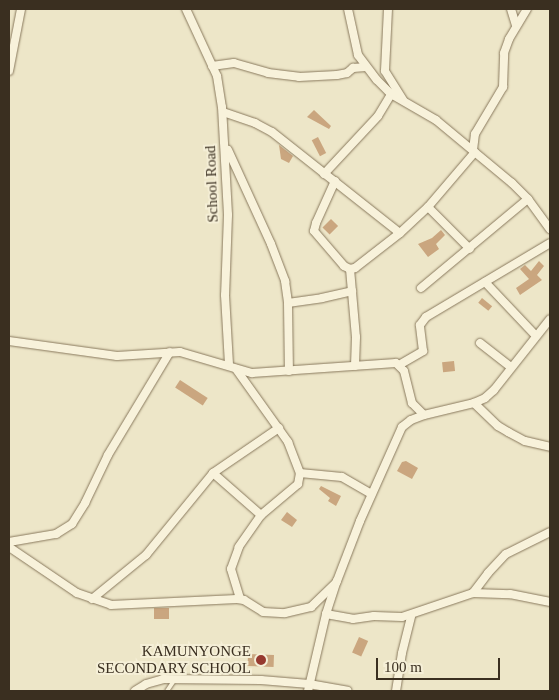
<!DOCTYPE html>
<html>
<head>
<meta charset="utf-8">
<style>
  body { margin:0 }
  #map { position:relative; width:559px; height:700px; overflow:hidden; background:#ede6c8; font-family:Georgia,serif }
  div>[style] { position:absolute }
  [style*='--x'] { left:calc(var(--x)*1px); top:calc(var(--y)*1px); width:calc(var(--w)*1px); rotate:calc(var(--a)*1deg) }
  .building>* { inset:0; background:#caa67f; transform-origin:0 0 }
  .roads { filter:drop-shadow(0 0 1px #89795d) drop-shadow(0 0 1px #89795d) }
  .service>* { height:4px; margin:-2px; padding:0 2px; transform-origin:2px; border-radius:2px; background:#f8f2db }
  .minor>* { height:8px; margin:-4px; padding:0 4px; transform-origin:4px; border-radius:4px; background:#f8f2db }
  .dots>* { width:14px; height:14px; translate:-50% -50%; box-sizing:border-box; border:2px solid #f5efd7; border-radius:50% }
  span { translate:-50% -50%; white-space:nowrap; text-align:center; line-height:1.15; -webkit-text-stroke:4px #f5efd7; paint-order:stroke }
  .street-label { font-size:15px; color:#3a2f20 }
  .poi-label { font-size:15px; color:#3a2f20 }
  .right { translate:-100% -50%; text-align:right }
  .frame { position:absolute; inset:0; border:10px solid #3a2f20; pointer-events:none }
  .scale { position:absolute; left:376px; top:658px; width:124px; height:22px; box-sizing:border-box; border:2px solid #3a2f20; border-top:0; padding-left:6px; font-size:15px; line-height:18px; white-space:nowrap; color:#3a2f20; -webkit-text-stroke:4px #f5efd7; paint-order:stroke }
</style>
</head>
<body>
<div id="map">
  <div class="building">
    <div style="clip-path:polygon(314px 110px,331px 126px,329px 129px,307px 117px)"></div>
    <div style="left:318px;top:137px;width:18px;height:7px;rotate:63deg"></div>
    <div style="clip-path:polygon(279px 145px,293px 156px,289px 163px,281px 159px)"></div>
    <div style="left:331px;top:219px;width:10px;height:12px;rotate:45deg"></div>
    <div style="clip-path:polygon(441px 230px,445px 235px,436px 244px,439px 249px,428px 257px,418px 244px,432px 238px)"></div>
    <div style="clip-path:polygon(539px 261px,544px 266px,537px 275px,542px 280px,520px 295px,516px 288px,529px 279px,520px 269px,525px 265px,531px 271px)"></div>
    <div style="left:482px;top:298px;width:13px;height:6px;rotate:39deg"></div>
    <div style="left:454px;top:361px;width:10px;height:12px;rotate:84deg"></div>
    <div style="left:180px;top:380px;width:33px;height:9px;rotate:33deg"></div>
    <div style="clip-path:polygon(406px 461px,418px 468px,412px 479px,397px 471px,402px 462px)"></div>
    <div style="clip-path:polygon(321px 486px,341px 496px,336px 506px,328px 501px,330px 498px,319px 489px)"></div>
    <div style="clip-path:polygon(287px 512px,297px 520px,292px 527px,281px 520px)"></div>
    <div style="left:169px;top:608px;width:11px;height:15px;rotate:90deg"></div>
    <div style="left:359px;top:637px;width:10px;height:17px;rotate:24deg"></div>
    <div style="left:248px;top:654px;width:26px;height:12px;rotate:2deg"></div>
  </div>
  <div class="roads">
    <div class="service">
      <div style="--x:167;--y:691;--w:14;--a:-56"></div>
    </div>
    <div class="minor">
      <div style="--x:186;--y:9;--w:74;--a:65.2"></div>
      <div style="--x:217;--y:76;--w:31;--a:81"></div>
      <div style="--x:222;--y:107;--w:108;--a:86.8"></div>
      <div style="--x:228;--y:215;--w:80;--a:92.1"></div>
      <div style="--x:225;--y:295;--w:69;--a:86.7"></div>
      <div style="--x:348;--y:9;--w:47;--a:77.7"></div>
      <div style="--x:358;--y:55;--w:31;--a:53"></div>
      <div style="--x:377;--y:80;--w:20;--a:45"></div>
      <div style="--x:391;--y:94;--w:52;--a:30"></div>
      <div style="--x:436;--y:120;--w:99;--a:39.7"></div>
      <div style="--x:512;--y:183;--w:23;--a:45"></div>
      <div style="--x:528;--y:199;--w:37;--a:54"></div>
      <div style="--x:388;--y:9;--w:62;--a:92.8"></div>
      <div style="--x:385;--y:71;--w:34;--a:58"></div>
      <div style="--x:511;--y:9;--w:17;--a:73"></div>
      <div style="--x:212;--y:66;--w:22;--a:-8"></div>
      <div style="--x:234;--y:63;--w:35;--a:16"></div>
      <div style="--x:268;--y:73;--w:31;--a:7"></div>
      <div style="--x:299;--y:77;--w:38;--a:-3"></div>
      <div style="--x:337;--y:75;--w:10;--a:-11"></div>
      <div style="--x:347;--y:73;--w:8;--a:-40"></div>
      <div style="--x:353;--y:68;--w:13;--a:-4"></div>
      <div style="--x:9;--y:71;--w:63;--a:-79"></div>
      <div style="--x:223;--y:112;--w:34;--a:19"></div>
      <div style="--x:255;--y:123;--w:19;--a:28"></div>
      <div style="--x:272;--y:132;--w:163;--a:38.3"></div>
      <div style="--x:228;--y:150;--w:103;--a:65.4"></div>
      <div style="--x:271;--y:244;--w:40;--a:69"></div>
      <div style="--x:285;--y:281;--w:22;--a:82"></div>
      <div style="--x:288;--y:303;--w:68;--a:89.2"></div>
      <div style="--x:473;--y:150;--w:16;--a:-83"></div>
      <div style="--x:475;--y:134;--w:55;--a:-59.2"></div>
      <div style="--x:503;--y:87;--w:34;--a:-88"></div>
      <div style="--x:504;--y:53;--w:15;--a:-70"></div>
      <div style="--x:509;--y:39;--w:35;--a:-59"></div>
      <div style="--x:324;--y:174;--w:79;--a:-47"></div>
      <div style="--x:378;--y:116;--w:26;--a:-59"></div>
      <div style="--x:335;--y:181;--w:46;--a:114.3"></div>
      <div style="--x:316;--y:223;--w:8;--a:104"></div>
      <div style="--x:314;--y:231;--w:46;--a:49.4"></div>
      <div style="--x:344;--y:266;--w:7;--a:27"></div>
      <div style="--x:350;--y:269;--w:5;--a:-11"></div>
      <div style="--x:355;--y:268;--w:57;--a:-37.9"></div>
      <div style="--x:400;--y:233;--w:38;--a:-43"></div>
      <div style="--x:428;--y:207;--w:72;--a:-49.5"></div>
      <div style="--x:428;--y:207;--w:59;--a:45"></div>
      <div style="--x:350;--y:269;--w:68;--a:85"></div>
      <div style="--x:356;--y:337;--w:29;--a:92"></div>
      <div style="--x:485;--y:282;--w:74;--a:46.6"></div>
      <div style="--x:421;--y:288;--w:139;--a:-39.8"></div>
      <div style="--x:288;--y:303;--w:34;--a:-8"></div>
      <div style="--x:322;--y:298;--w:31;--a:-13"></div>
      <div style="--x:9;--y:341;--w:109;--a:7.9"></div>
      <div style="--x:117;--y:356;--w:63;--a:-3.6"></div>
      <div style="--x:180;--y:352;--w:75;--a:16.3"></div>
      <div style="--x:252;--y:373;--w:144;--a:-4"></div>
      <div style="--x:396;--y:363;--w:11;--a:45"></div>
      <div style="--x:404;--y:371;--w:33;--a:76"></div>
      <div style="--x:412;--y:403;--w:17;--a:45"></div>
      <div style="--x:480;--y:343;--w:39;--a:38"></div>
      <div style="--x:399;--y:365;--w:28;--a:-30"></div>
      <div style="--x:423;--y:351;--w:26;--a:-97"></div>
      <div style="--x:420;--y:325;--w:10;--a:-53"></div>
      <div style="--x:426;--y:317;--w:144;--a:-30.8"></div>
      <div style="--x:236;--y:369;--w:90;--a:54.5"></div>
      <div style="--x:288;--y:442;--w:33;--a:69"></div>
      <div style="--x:300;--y:473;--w:11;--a:100"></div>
      <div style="--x:298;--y:484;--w:48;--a:140"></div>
      <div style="--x:261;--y:515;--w:39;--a:125"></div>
      <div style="--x:239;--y:547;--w:23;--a:110"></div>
      <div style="--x:231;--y:569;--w:31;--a:73"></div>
      <div style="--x:474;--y:403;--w:33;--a:44"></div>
      <div style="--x:498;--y:426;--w:12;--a:31"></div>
      <div style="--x:508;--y:432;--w:19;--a:28"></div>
      <div style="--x:525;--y:441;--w:26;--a:13"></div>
      <div style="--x:213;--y:473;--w:64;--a:41.2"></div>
      <div style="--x:300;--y:473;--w:42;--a:5.4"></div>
      <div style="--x:342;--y:477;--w:34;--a:30"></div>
      <div style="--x:9;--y:542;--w:48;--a:-9.7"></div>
      <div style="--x:56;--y:534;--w:19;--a:-32"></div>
      <div style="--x:72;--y:524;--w:25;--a:-58"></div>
      <div style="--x:85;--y:503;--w:53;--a:-64.4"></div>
      <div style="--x:108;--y:455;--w:120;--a:-59"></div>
      <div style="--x:9;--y:547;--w:82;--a:34.1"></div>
      <div style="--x:77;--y:593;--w:36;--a:19"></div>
      <div style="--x:111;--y:605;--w:126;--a:-2.7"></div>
      <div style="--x:237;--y:599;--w:7;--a:8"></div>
      <div style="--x:244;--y:600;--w:22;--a:32"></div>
      <div style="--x:263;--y:612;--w:22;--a:3"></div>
      <div style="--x:285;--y:613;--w:27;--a:-13"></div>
      <div style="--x:311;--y:607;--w:35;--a:-44"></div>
      <div style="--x:473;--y:593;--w:25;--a:-53"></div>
      <div style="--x:488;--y:573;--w:26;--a:-47"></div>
      <div style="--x:506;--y:554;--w:49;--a:-26.6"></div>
      <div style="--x:92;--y:599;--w:70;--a:-39.2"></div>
      <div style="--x:146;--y:555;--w:106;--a:-50.7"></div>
      <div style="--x:213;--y:473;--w:80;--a:-34.3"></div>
      <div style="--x:326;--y:614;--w:27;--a:10"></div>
      <div style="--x:353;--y:619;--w:21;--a:-8"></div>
      <div style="--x:374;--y:616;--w:28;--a:2"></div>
      <div style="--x:402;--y:617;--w:75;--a:-18.7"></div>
      <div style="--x:473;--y:593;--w:37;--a:2"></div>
      <div style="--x:510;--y:594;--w:41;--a:11.3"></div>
      <div style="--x:135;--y:691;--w:13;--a:-32"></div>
      <div style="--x:146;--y:684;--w:18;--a:-16"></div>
      <div style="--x:163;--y:679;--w:98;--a:0.6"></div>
      <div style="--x:261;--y:680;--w:48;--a:4.8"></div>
      <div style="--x:309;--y:684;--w:39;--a:10"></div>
      <div style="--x:308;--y:691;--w:79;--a:-76.8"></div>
      <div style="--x:326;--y:614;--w:35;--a:-72"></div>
      <div style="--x:337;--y:581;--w:64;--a:-69"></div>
      <div style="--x:360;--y:521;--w:103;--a:-65.9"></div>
      <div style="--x:402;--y:427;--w:11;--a:-38"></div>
      <div style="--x:411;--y:420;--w:14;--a:-21"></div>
      <div style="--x:424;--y:415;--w:51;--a:-13.5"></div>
      <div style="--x:474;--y:403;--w:12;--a:-24"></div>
      <div style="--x:485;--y:398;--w:12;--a:-42"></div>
      <div style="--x:494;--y:390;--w:90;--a:-51.7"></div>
      <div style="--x:396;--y:691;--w:38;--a:-81"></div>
      <div style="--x:402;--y:653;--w:38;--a:-76"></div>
    </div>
  </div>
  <div class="dots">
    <div style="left:261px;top:660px;background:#96392f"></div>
  </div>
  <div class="street-label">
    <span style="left:212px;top:184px;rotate:-92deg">School Road</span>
  </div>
  <div class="poi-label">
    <span class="right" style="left:251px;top:660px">KAMUNYONGE<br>SECONDARY SCHOOL</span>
  </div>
  <div class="frame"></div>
  <div class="scale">100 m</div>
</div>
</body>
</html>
